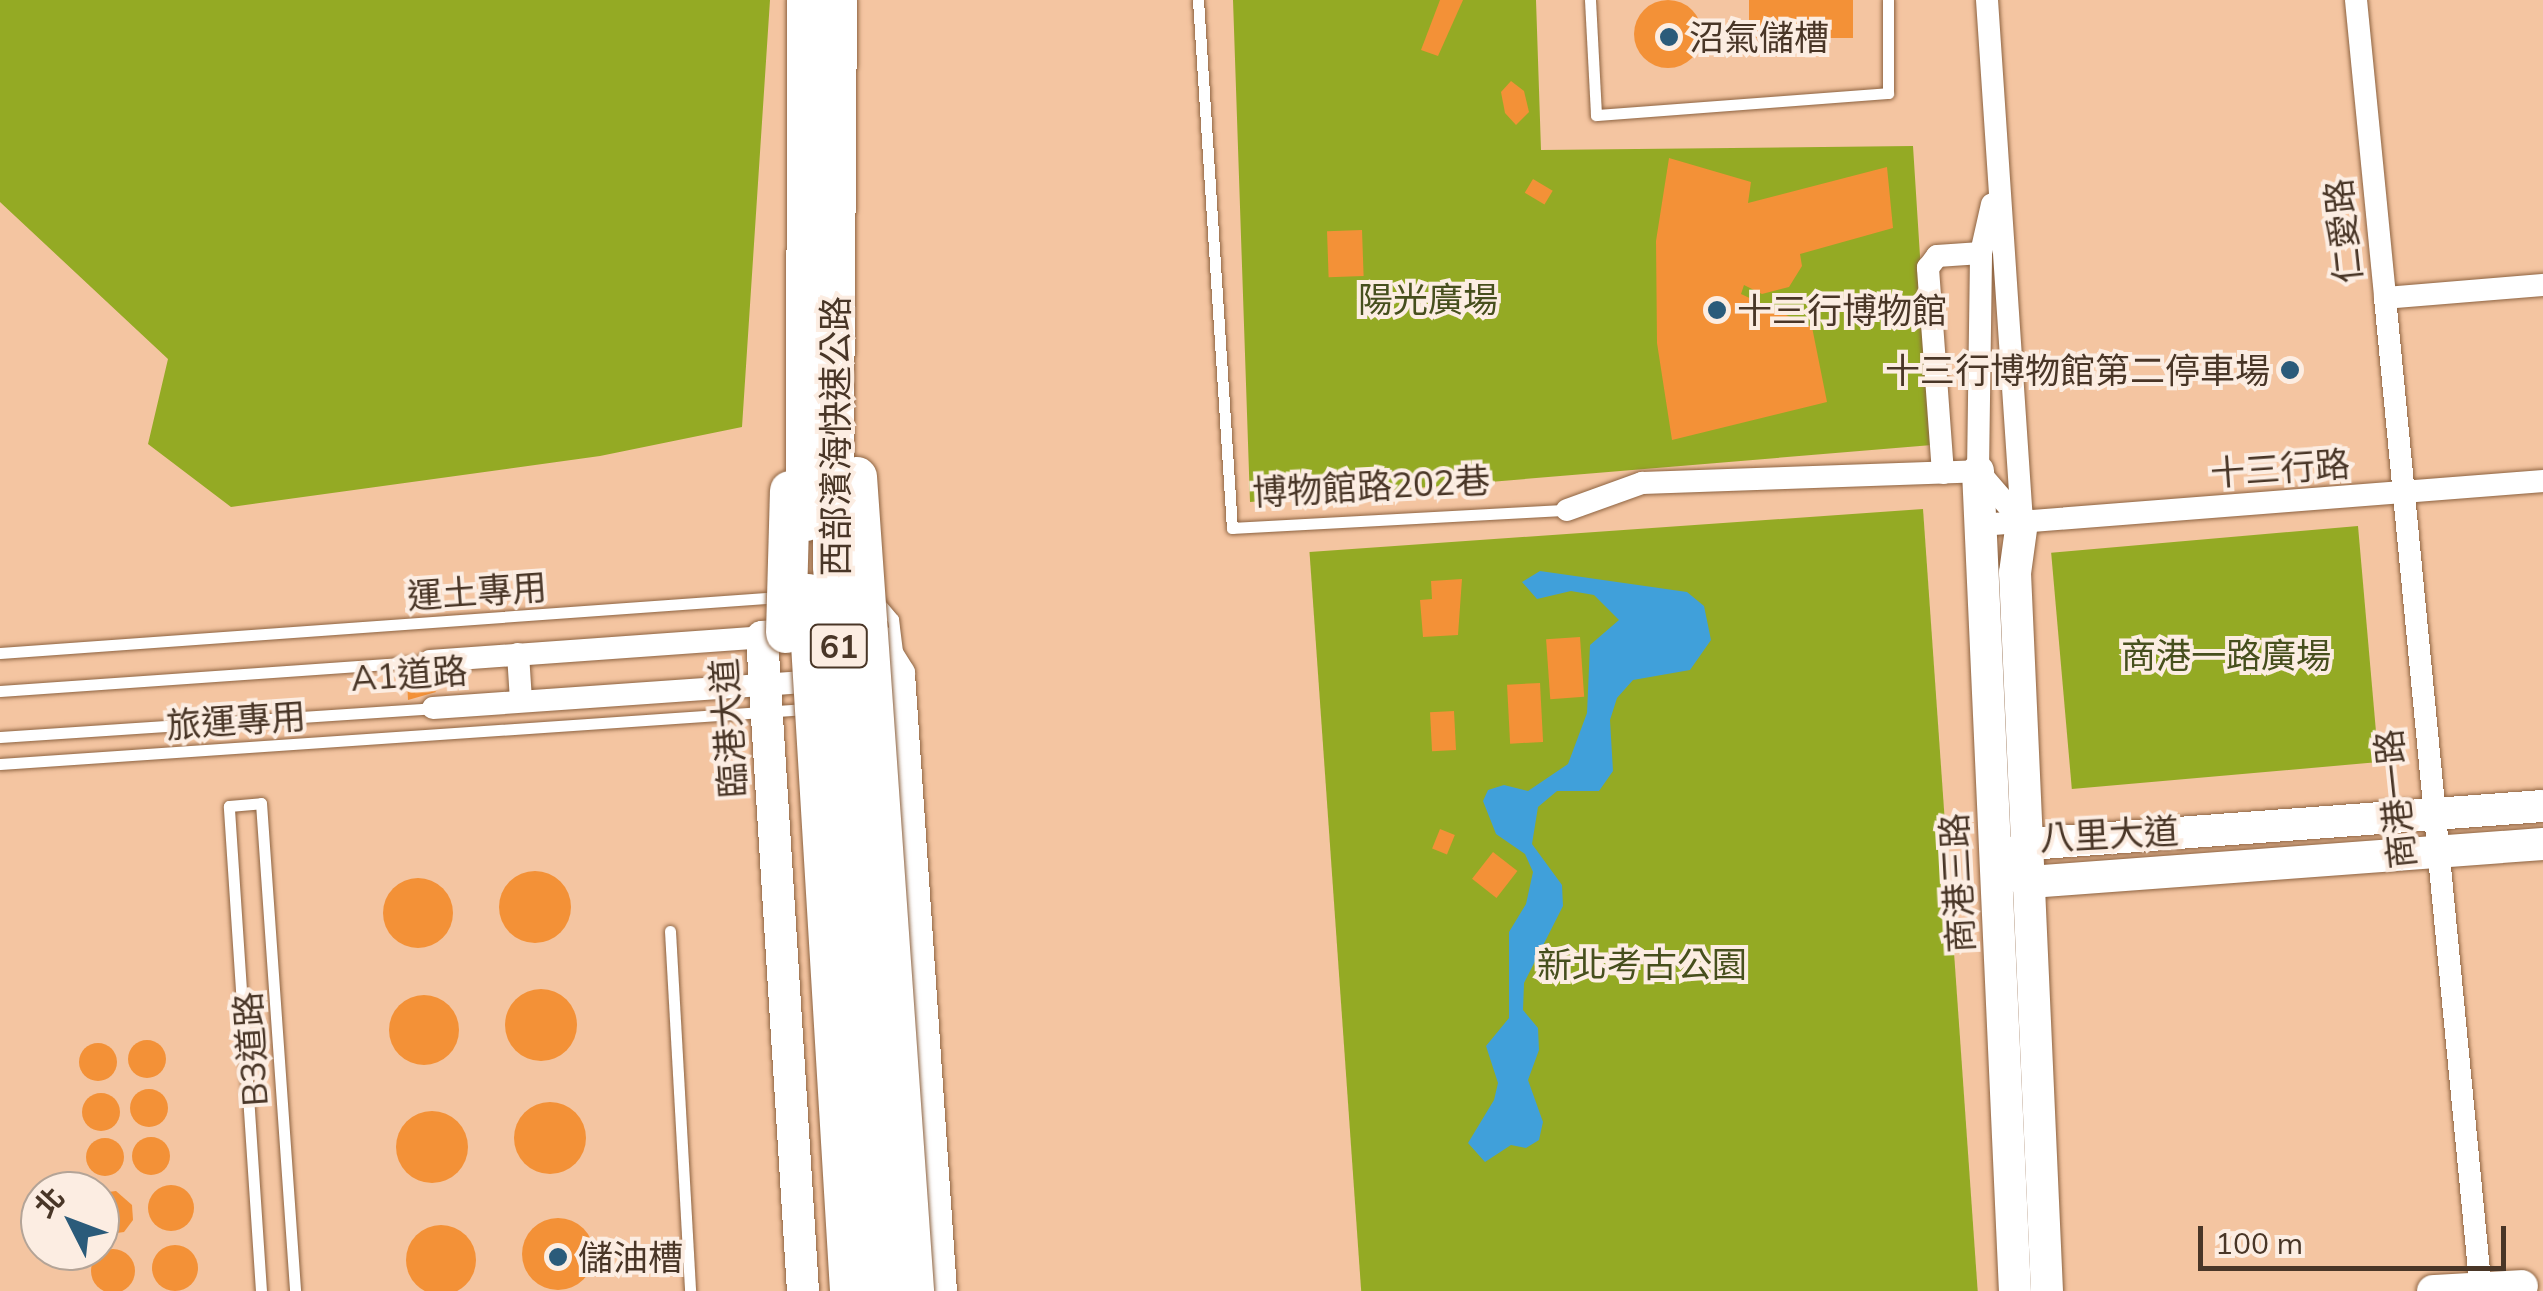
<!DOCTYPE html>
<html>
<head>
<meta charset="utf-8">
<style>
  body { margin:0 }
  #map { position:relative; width:2543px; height:1291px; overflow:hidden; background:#f4c5a1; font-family:Mulish,"Noto Sans TC",sans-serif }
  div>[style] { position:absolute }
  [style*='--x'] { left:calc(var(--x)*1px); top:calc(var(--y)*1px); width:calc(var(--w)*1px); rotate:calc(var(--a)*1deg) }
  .green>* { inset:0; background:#94aa24; transform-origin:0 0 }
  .water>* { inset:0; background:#40a0da }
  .building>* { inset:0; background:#f39137; transform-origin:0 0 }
  .round { border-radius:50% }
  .roads { filter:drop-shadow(0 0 2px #8d6341) drop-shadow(0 0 2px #8d6341) }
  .lane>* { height:11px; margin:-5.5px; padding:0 5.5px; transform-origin:5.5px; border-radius:5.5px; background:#fff }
  .street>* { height:22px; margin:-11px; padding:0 11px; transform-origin:11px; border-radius:11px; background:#fff }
  .secondary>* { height:32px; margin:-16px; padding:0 16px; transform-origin:16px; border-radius:16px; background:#fff }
  .bridges { filter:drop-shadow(0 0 2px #8d6341) drop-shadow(0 0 2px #8d6341) }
  .highway-bridge>* { height:40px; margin:-20px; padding:0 20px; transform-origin:20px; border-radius:20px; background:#fff }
  .dots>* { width:28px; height:28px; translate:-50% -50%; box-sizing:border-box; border:5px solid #fcede2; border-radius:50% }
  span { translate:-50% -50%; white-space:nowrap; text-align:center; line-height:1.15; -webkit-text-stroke:8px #fcede2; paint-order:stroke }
  .shield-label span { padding:2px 8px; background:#fcede2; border:2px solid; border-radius:8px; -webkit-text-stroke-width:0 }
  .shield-label { font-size:32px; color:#493627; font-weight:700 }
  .poi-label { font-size:35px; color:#493627 }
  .left { translate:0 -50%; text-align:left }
  .right { translate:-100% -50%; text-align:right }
  .street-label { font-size:35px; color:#493627 }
  .park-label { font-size:35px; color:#464f1d }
  .north { position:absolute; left:20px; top:1171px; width:100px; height:100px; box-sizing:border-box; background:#fcede2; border:2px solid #b4a497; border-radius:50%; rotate:312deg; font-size:28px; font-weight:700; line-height:40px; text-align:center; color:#493627 }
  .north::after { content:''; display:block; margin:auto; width:35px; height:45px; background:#2b5b7a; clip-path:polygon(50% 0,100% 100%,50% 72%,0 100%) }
  .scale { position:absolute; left:2198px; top:1226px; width:308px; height:45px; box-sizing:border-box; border:5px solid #493627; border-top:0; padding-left:12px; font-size:30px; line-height:35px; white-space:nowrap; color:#493627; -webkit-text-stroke:8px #fcede2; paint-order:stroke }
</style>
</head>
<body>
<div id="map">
  <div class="green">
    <div style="clip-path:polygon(0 0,770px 0,742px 427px,600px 456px,231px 507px,148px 444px,168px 359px,0 202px)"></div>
    <div style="clip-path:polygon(1233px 0,1536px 0,1541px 150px,1913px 146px,1932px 445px,1250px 502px)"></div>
    <div style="left:1923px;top:509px;width:784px;height:615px;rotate:86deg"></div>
    <div style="left:2358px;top:526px;width:237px;height:308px;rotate:85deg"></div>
  </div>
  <div class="water">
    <div style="clip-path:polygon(1540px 571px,1687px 592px,1704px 606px,1711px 640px,1690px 670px,1633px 680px,1617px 698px,1610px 720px,1613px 771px,1599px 791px,1557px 791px,1538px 807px,1532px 844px,1562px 885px,1563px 906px,1524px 983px,1523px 1010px,1538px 1028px,1539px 1050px,1528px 1080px,1543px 1122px,1539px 1140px,1526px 1148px,1511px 1145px,1485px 1162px,1468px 1143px,1494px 1100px,1498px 1083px,1486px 1046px,1509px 1018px,1509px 932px,1526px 904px,1533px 872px,1525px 854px,1496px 834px,1483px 801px,1488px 790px,1504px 785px,1528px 791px,1568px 764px,1587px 713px,1590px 645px,1619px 620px,1594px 595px,1571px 591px,1537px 599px,1522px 582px)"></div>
  </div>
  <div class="building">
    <div class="round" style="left:1634px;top:0;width:68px;height:68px"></div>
    <div style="clip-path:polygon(1440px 0,1463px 0,1438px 56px,1421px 50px)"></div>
    <div style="left:1749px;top:0;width:104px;height:38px"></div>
    <div style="clip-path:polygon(1511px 81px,1524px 91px,1529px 112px,1516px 125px,1505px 113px,1501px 92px)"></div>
    <div style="clip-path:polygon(1669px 158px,1751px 182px,1748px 203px,1887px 167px,1893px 228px,1800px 254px,1802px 266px,1789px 287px,1762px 294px,1744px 285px,1741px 294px,1812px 327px,1827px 402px,1672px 440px,1657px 343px,1656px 241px)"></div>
    <div style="left:1533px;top:179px;width:23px;height:16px;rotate:31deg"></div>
    <div style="left:1362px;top:230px;width:46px;height:35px;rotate:88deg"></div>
    <div style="clip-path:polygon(1462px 579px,1458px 635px,1423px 637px,1420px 600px,1432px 599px,1431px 581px)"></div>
    <div style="left:1580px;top:637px;width:60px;height:34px;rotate:86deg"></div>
    <div style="clip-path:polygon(425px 678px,436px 692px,408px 700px,407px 680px)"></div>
    <div style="left:1540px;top:683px;width:59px;height:33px;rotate:87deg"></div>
    <div style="left:1454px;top:711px;width:39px;height:24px;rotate:87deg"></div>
    <div style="left:1440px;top:829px;width:16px;height:21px;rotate:22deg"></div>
    <div style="left:1493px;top:852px;width:31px;height:34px;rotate:38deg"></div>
    <div class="round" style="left:499px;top:871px;width:72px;height:72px"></div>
    <div class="round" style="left:383px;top:878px;width:70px;height:70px"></div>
    <div class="round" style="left:505px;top:989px;width:72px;height:72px"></div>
    <div class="round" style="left:389px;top:995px;width:70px;height:70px"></div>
    <div class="round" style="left:128px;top:1040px;width:38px;height:38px"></div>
    <div class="round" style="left:79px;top:1043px;width:38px;height:38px"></div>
    <div class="round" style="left:130px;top:1089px;width:38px;height:38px"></div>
    <div class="round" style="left:82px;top:1093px;width:38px;height:38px"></div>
    <div class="round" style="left:514px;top:1102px;width:72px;height:72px"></div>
    <div class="round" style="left:396px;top:1111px;width:72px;height:72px"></div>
    <div class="round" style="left:132px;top:1137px;width:38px;height:38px"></div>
    <div class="round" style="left:86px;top:1138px;width:38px;height:38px"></div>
    <div class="round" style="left:148px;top:1185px;width:46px;height:46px"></div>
    <div style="clip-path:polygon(116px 1191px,132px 1205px,133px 1220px,124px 1232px,103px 1235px,100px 1193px)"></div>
    <div class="round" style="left:522px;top:1218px;width:72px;height:72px"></div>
    <div class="round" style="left:406px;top:1225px;width:70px;height:70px"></div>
    <div class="round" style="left:152px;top:1245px;width:46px;height:46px"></div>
    <div class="round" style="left:91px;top:1249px;width:44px;height:44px"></div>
  </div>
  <div class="roads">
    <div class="lane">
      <div style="--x:1198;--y:0;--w:529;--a:86.32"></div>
      <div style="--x:1232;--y:528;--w:335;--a:-3.1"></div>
      <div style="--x:1590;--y:0;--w:115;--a:87"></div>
      <div style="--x:1596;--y:115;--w:293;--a:-4.3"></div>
      <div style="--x:1888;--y:93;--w:93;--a:-90"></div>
      <div style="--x:877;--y:600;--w:25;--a:50"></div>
      <div style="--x:893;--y:619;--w:31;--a:83"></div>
      <div style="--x:0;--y:653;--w:782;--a:-4.11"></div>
      <div style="--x:0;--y:691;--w:431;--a:-4"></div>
      <div style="--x:0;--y:737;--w:434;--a:-3.8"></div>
      <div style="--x:0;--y:764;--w:808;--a:-3.9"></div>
      <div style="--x:670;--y:931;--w:361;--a:86.8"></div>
      <div style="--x:261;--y:1291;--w:486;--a:-93.8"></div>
      <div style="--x:229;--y:806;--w:32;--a:-5"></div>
      <div style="--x:261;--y:803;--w:489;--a:86"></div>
    </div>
    <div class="street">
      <div style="--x:1987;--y:0;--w:523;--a:86.16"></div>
      <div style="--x:2356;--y:0;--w:299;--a:84.4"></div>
      <div style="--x:2385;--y:298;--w:159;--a:-4.7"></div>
      <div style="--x:2385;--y:298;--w:998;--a:84.48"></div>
      <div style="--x:1978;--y:471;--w:218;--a:-89.2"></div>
      <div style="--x:1981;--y:253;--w:50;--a:-77.3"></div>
      <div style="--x:1978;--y:471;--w:67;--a:49.2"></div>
      <div style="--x:1943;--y:473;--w:206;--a:-94.2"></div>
      <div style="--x:1928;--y:268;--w:15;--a:-53"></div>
      <div style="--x:1937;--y:256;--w:44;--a:-3.9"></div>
      <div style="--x:1567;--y:510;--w:80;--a:-19.8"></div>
      <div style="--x:1642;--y:483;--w:336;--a:-2"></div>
      <div style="--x:1981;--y:525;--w:564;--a:-4.48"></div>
      <div style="--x:518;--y:654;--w:47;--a:86.3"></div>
      <div style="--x:430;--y:661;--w:333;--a:-4.1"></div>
      <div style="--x:433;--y:708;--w:390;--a:-4"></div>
    </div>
    <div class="secondary">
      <div style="--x:1978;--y:471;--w:821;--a:87.42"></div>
      <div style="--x:2022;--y:522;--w:51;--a:97.8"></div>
      <div style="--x:2015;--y:573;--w:719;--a:87.45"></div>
      <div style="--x:2012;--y:855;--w:20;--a:-33"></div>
      <div style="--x:2029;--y:844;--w:515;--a:-4.23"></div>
      <div style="--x:2014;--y:874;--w:18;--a:27"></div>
      <div style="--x:2030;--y:882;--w:514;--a:-4.24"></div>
      <div style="--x:803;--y:1291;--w:655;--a:-93.59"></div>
      <div style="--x:762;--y:637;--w:81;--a:-4.2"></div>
      <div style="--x:843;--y:631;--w:36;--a:14"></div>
      <div style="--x:878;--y:640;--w:40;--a:58"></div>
      <div style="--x:899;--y:674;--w:618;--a:86.11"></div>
      <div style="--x:2433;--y:1291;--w:89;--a:-3.2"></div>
    </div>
  </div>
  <div class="bridges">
    <div class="highway-bridge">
      <div style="--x:837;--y:0;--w:566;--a:90.4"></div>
      <div style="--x:833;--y:566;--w:727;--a:85.98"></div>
      <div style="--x:857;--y:477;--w:816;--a:85.99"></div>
      <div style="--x:806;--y:521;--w:521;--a:-89.89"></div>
      <div style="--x:808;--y:594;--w:698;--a:86.55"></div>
      <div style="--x:786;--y:633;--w:142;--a:-88.4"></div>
    </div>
  </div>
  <div class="dots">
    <div style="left:1669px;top:37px;background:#2b5b7a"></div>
    <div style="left:1717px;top:310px;background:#2b5b7a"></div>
    <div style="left:2290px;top:370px;background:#2b5b7a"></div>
    <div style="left:558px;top:1257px;background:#2b5b7a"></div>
  </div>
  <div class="shield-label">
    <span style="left:839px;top:646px">61</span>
  </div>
  <div class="poi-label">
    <span class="left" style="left:1689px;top:37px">沼氣儲槽</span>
    <span class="left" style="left:1737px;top:310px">十三行博物館</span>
    <span class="right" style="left:2270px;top:370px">十三行博物館第二停車場</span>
    <span class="left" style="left:578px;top:1257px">儲油槽</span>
  </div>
  <div class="street-label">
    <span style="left:2343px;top:231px;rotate:-96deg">仁愛路</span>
    <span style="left:835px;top:436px;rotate:-90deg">西部濱海快速公路</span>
    <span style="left:2280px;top:468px;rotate:-4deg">十三行路</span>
    <span style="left:1371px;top:486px;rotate:-3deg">博物館路202巷</span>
    <span style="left:477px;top:591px;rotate:-4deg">運土專用</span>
    <span style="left:409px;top:674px;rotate:-4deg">A1道路</span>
    <span style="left:236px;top:720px;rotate:-4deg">旅運專用</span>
    <span style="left:728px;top:728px;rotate:-94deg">臨港大道</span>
    <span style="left:2395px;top:799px;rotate:-96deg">商港一路</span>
    <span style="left:2109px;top:834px;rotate:-3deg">八里大道</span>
    <span style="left:1957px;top:883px;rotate:-93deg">商港三路</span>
    <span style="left:251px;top:1049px;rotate:-94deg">B3道路</span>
  </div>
  <div class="park-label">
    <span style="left:1428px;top:299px">陽光廣場</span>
    <span style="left:2226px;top:655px">商港一路廣場</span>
    <span style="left:1642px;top:964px">新北考古公園</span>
  </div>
  <div class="north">北</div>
  <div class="scale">100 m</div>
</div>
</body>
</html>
